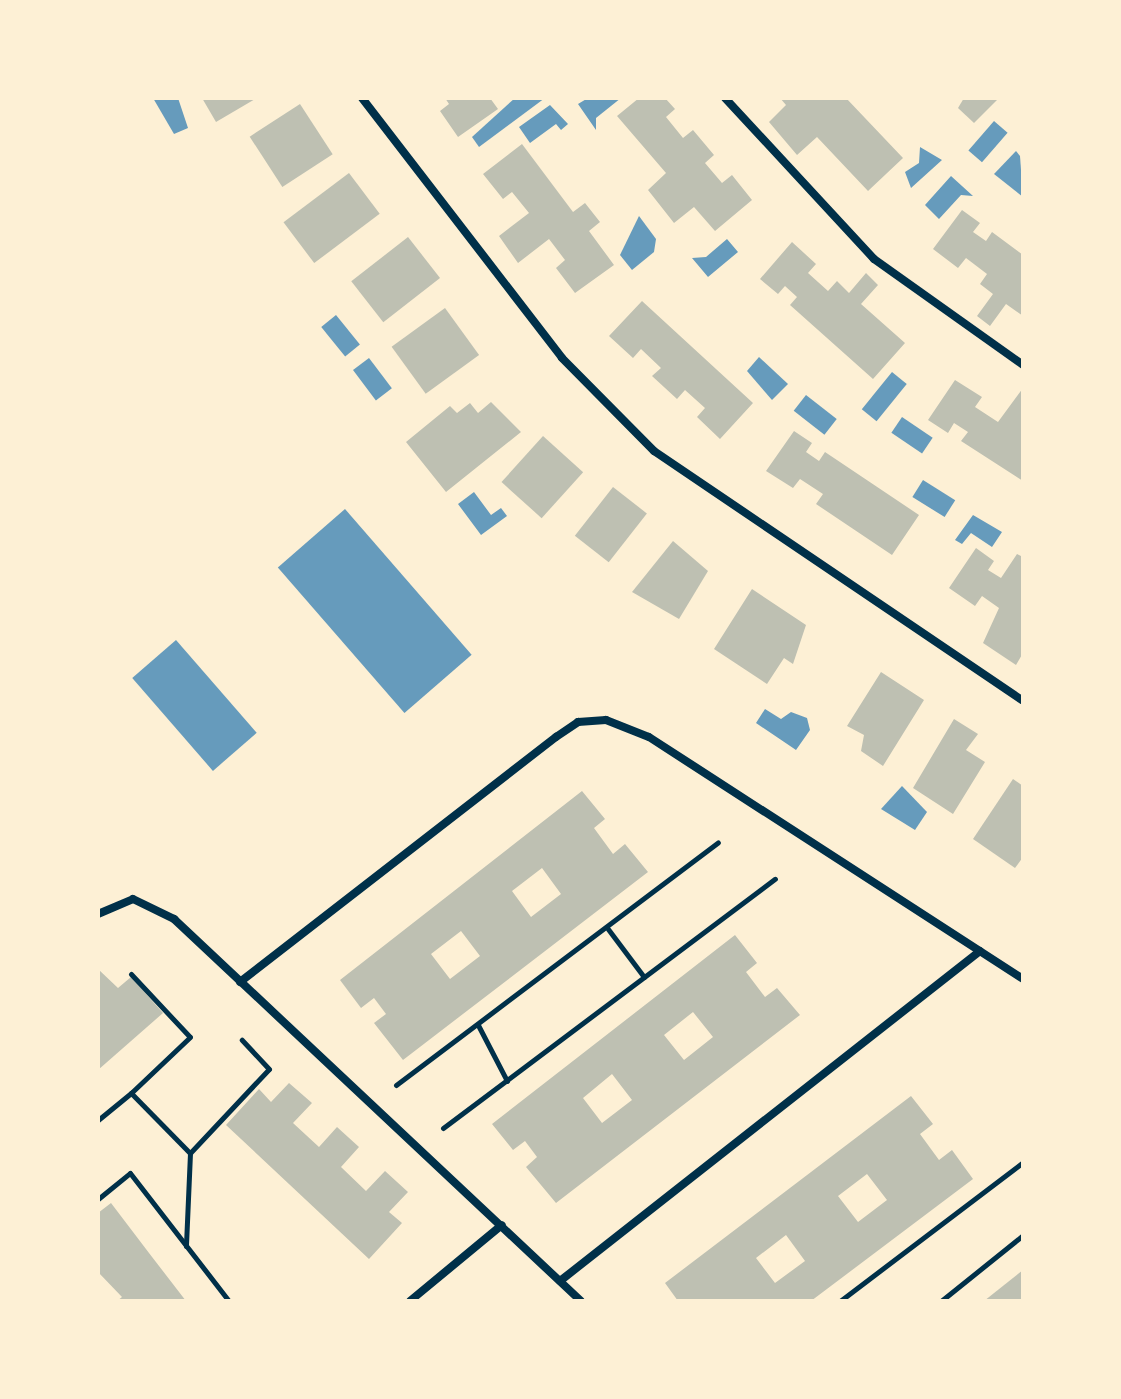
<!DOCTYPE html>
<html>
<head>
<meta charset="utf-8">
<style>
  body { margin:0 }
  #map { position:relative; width:1121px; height:1399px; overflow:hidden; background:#fdf0d5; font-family:"Asap Condensed",sans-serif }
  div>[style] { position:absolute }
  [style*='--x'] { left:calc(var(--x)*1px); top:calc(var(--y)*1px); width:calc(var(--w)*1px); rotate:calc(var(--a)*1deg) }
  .water>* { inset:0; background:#669bbc; transform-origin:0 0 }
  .building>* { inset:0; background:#bec0b2; transform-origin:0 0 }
  .path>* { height:5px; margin:-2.5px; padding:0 2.5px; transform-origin:2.5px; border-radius:2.5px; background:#003049 }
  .minor>* { height:8px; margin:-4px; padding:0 4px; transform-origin:4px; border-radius:4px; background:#003049 }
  span { translate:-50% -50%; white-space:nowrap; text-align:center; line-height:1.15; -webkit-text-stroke:7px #fdf0d5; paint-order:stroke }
  .frame { position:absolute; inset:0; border:100px solid #fdf0d5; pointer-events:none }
</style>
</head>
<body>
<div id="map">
  <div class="water">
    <div style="clip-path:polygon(153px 98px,178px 98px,188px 128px,174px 134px)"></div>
    <div style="clip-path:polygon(515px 98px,545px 98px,479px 147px,472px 137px)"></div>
    <div style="clip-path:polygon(588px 98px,621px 98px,596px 118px,596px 130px,578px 104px)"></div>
    <div style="clip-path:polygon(550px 105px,568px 124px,561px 130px,556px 124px,530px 143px,519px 127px)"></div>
    <div style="left:994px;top:121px;width:18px;height:39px;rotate:41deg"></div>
    <div style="clip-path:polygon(920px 147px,942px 160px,911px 188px,905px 172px,919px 163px)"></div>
    <div style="clip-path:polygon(1016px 151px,1020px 156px,1023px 197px,994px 174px)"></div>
    <div style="clip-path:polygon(951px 176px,973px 196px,961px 195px,939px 219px,925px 205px)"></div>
    <div style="clip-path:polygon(639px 216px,656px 239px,654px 252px,632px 270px,620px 255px)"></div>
    <div style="clip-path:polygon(727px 239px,738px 252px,708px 277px,692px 258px,706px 257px)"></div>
    <div style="left:336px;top:315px;width:38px;height:19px;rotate:51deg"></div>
    <div style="clip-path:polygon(759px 357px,788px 384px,772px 400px,747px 371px)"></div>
    <div style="left:369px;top:358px;width:38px;height:20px;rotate:53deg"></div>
    <div style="left:892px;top:372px;width:19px;height:48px;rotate:39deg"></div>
    <div style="left:806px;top:395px;width:39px;height:20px;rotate:38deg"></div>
    <div style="left:902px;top:417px;width:37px;height:19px;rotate:34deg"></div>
    <div style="left:923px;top:480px;width:38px;height:20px;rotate:32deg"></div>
    <div style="clip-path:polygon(474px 492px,491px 515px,501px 508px,507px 516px,481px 535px,458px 504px)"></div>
    <div style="left:345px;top:509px;width:193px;height:89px;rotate:49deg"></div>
    <div style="clip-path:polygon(973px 515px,1002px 532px,992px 547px,971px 533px,962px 544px,955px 540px)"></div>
    <div style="left:176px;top:640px;width:123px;height:58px;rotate:49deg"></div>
    <div style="clip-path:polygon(765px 709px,781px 719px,791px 712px,807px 718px,810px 730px,796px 750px,756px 723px)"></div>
    <div style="clip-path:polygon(902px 786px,927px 812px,915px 830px,881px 809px)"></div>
  </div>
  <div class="building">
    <div style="clip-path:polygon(202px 98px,257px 98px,216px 122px)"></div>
    <div style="clip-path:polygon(445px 98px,490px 98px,498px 109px,458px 137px,440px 111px,449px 104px)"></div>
    <div style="clip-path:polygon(639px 98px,665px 98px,675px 109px,666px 117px,683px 138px,693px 130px,714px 155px,705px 163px,722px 183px,732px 175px,752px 200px,715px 231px,694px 207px,674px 223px,648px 190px,666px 173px,617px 116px)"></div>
    <div style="clip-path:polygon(780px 98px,846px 98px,903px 158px,868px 191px,817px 137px,797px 155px,769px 122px,786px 105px)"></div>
    <div style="clip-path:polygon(964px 98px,999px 98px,974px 123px,958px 108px)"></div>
    <div style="left:300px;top:104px;width:60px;height:60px;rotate:57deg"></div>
    <div style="clip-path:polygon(522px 144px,573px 212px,585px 203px,600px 222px,589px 231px,614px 265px,575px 293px,556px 268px,565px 260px,549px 239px,518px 263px,499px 236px,529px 213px,512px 192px,503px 199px,483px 174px)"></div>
    <div style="left:349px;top:173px;width:51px;height:82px;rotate:53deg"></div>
    <div style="clip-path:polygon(962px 210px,980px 223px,973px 232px,986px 241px,992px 232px,1023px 255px,1023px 316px,1006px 304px,990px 326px,977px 316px,993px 294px,980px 284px,987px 274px,966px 258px,958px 268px,933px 249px)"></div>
    <div style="left:408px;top:237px;width:52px;height:72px;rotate:52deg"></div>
    <div style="clip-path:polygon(792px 242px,816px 264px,808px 273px,828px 291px,837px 281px,849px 293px,866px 273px,878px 285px,861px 304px,905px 343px,873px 379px,790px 305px,797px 297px,785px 286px,778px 294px,760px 279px)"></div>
    <div style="clip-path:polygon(642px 301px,753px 403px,720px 439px,697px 417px,705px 408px,685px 390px,677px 399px,652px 376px,661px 368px,641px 349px,633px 358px,609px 336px)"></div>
    <div style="left:445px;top:308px;width:58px;height:66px;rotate:54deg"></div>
    <div style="clip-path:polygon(955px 380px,982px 397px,975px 407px,998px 422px,1023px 388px,1023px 481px,961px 441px,968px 432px,954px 423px,948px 433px,928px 420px)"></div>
    <div style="clip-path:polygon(491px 402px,521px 432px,446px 492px,406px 442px,450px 406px,457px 413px,470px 403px,478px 413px)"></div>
    <div style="clip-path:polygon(794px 431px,812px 443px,806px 452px,819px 461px,825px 452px,919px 515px,892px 555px,816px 504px,823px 494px,800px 479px,793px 488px,766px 471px)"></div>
    <div style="left:543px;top:436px;width:54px;height:62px;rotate:42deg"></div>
    <div style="left:613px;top:487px;width:43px;height:62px;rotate:38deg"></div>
    <div style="clip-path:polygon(673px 541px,708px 571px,679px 619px,632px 592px)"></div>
    <div style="clip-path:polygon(976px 548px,994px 561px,988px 570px,1001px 578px,1017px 554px,1023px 557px,1023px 653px,1016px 665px,983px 643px,999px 608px,982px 596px,975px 606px,949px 588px)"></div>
    <div style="clip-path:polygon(752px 589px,806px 625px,793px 664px,784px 658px,767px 684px,714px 649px)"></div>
    <div style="clip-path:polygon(881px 672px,924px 700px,883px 766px,861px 751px,864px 735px,847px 726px)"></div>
    <div style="clip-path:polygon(954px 719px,978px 734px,966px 750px,985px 762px,953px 814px,913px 788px)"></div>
    <div style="clip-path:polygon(1013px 779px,1023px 786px,1023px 857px,1015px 868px,973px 839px)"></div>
    <div style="clip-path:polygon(evenodd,582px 791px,605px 819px,594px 828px,613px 854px,625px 844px,648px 872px,403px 1060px,374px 1023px,386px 1014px,374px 998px,361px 1008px,340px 980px,582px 791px,542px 868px,561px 894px,531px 917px,512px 891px,542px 868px,582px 791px,461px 931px,480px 956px,450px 979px,431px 954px,461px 931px)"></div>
    <div style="clip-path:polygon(evenodd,735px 935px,757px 963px,746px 972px,765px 997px,777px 988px,800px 1015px,556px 1203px,526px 1167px,537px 1157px,525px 1141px,513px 1150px,492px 1124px,735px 935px,693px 1012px,713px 1037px,684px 1060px,664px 1035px,693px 1012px,735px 935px,612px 1074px,632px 1100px,602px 1123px,583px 1098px,612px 1074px)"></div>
    <div style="clip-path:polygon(98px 969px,118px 988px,131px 977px,163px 1013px,98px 1070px)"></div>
    <div style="clip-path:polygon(289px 1083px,312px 1103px,293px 1123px,319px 1147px,337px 1127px,359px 1147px,341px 1167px,366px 1191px,385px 1171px,408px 1192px,389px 1212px,402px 1223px,369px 1259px,226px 1125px,259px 1089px,271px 1102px)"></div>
    <div style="clip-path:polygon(evenodd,911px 1096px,933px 1124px,920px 1134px,939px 1160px,952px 1150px,973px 1179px,811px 1301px,678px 1301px,665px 1283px,911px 1096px,867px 1174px,887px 1200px,858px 1222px,838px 1196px,867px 1174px,911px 1096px,786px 1235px,805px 1261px,775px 1283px,756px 1258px,786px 1235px)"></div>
    <div style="clip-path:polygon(111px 1203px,149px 1253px,186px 1301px,117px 1301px,122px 1297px,98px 1272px,98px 1213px)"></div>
    <div style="clip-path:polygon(1023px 1270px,1023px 1301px,984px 1301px)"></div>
  </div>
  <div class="path">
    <div style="--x:608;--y:929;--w:60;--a:53.1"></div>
    <div style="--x:131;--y:974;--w:86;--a:46.9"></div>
    <div style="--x:190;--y:1037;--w:81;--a:136.5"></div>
    <div style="--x:131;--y:1093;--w:84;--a:45.5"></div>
    <div style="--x:190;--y:1153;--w:93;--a:92.5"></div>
    <div style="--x:478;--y:1025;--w:63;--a:62.6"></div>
    <div style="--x:396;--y:1085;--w:403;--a:-37"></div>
    <div style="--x:98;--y:1120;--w:43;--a:-39.3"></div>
    <div style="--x:443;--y:1128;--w:415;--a:-36.9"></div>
    <div style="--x:190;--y:1153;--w:115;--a:-46.8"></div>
    <div style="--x:269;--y:1069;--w:40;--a:-133"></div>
    <div style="--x:98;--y:1199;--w:41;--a:-39.1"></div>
    <div style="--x:130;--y:1173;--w:162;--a:52.3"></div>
    <div style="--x:840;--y:1301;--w:230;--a:-37.2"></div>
    <div style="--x:941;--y:1301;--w:105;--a:-38.8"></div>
  </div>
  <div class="minor">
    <div style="--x:362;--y:98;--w:328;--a:52.4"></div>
    <div style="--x:562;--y:358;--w:131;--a:45.3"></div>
    <div style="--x:654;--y:451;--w:446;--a:34.1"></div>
    <div style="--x:725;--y:98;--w:219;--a:47.2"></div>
    <div style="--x:874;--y:259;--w:183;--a:35.4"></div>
    <div style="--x:98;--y:914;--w:38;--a:-23"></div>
    <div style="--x:133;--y:899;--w:46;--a:26"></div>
    <div style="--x:174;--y:919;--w:558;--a:43.19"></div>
    <div style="--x:240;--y:982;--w:400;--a:-37.8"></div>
    <div style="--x:556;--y:737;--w:27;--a:-34"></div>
    <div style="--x:578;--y:722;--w:28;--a:-4"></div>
    <div style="--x:606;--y:720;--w:46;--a:21.6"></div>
    <div style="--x:649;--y:737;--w:445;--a:32.9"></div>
    <div style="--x:560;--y:1281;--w:534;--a:-38.16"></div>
    <div style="--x:410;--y:1301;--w:119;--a:-39.6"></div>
  </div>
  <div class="frame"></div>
</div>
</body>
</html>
